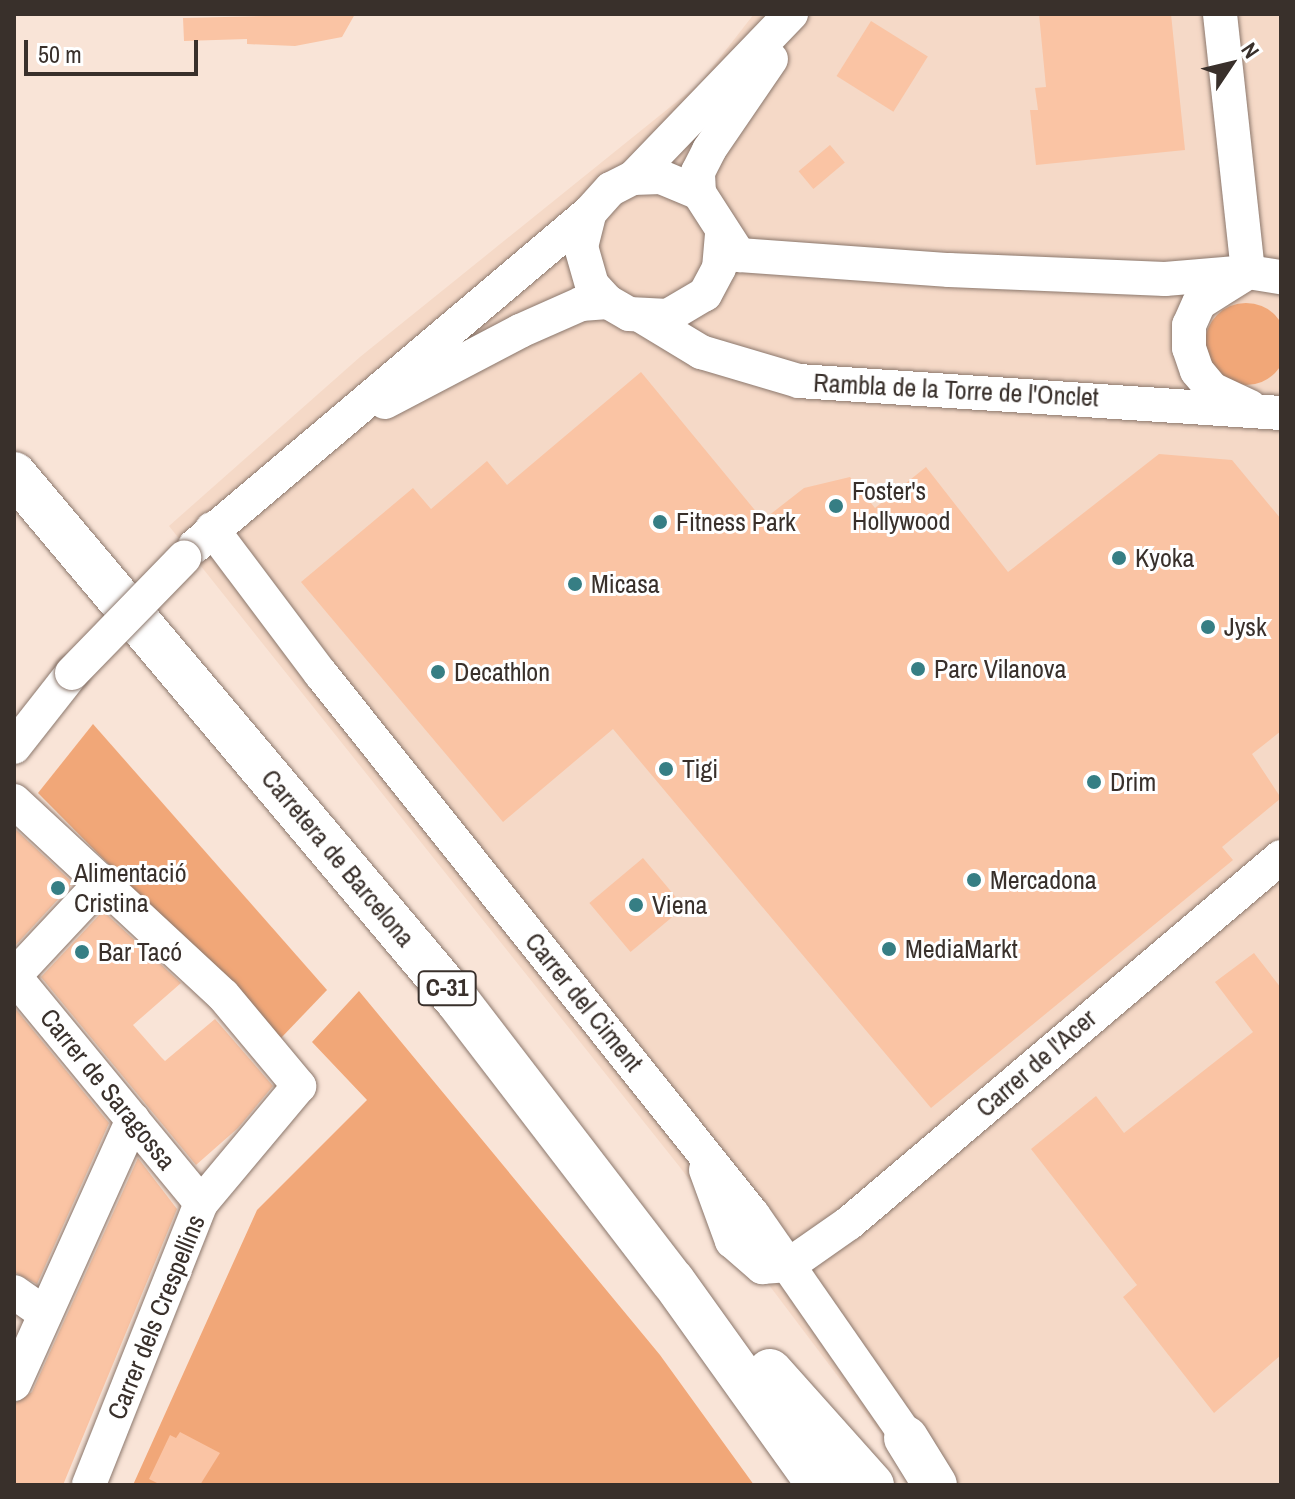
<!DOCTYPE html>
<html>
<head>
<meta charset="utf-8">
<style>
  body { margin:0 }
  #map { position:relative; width:1295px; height:1499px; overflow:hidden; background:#f9e4d7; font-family:"Archivo Narrow",sans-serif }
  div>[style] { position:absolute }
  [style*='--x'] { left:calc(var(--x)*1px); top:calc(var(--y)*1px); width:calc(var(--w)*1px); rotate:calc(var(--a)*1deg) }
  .built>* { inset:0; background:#f5d9c7 }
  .green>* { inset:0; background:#f1a778 }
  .round { border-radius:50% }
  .building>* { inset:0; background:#fac4a4; transform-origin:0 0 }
  .roads { filter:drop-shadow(0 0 2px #8b776c) drop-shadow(0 0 2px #8b776c) }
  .minor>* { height:34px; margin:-17px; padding:0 17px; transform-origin:17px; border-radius:17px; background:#fff }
  .highway>* { height:44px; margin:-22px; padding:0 22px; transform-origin:22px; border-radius:22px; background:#fff }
  .bridges { filter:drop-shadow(0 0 2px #8b776c) drop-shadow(0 0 2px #8b776c) }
  .minor-bridge>* { height:34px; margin:-17px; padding:0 17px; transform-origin:17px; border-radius:17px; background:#fff }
  .dots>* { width:22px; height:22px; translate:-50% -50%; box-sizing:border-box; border:4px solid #fff; border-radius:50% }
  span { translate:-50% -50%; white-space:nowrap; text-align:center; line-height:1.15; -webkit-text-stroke:6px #fff; paint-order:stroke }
  .shield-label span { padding:2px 6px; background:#fff; border:2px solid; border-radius:6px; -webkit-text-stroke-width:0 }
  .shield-label { font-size:24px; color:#39302b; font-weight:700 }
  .street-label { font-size:26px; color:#39302b }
  .poi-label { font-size:26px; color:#39302b }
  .left { translate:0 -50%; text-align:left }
  .frame { position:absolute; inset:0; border:16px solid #39302b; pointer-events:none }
  .north { position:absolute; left:1191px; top:24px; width:80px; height:80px; -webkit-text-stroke:6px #fff; paint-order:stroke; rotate:55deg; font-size:22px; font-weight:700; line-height:32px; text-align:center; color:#39302b }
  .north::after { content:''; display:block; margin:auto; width:28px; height:36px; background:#39302b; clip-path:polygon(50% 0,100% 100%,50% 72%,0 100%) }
  .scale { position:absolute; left:24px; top:40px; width:174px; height:36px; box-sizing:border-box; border:4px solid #39302b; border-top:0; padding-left:10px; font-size:24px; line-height:28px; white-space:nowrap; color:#39302b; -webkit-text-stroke:6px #fff; paint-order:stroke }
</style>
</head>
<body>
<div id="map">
  <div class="built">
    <div style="clip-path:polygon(754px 14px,1281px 14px,1281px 1485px,920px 1485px,679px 1166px,169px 526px,360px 357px,700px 83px)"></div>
  </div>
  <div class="green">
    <div class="round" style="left:1205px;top:303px;width:82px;height:82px"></div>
    <div style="clip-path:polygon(93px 724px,327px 990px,281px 1038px,38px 793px)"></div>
    <div style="clip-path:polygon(359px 991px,660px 1355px,754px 1485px,133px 1485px,257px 1210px,367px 1100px,312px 1042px)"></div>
  </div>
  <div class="building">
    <div style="clip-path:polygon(355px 14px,342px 37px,295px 46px,247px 44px,247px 39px,184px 41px,183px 18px)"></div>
    <div style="clip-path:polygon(1039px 14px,1171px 14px,1185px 150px,1036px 165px,1030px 110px,1038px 110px,1035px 88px,1046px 87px)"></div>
    <div style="left:871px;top:21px;width:67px;height:65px;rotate:32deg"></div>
    <div style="left:830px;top:145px;width:23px;height:41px;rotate:50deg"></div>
    <div style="clip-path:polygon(641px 372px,763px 520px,804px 488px,850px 477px,875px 508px,926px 467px,1008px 572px,1159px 454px,1232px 460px,1281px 519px,1281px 731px,1252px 754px,1281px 798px,1222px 847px,1233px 860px,931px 1108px,613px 729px,503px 822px,301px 582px,413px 488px,431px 509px,487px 461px,507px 485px)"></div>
    <div style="clip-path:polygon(14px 828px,73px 883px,14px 947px)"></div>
    <div style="left:643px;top:858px;width:64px;height:70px;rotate:50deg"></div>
    <div style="clip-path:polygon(103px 911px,181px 983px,133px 1025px,161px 1057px,165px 1061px,215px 1019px,273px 1086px,238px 1128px,196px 1165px,41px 977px)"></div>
    <div style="clip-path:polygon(1254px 953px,1281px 988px,1281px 1355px,1214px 1413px,1123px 1297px,1137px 1285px,1031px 1149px,1096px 1096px,1124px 1133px,1253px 1032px,1215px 982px)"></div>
    <div style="clip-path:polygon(14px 1007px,109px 1123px,37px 1284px,14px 1272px)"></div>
    <div style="clip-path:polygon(138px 1158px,177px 1209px,63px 1485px,14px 1485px,14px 1404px,32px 1392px)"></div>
    <div style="clip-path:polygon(180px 1432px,220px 1453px,200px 1485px,161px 1485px,149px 1479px,170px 1435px,176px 1438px)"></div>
  </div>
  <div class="roads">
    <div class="minor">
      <div style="--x:1220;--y:14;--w:260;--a:83.8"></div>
      <div style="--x:633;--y:178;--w:228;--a:-46.1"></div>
      <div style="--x:699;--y:193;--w:21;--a:-93"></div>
      <div style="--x:698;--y:172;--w:25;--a:-63"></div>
      <div style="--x:709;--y:150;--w:110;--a:-55.7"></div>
      <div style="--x:722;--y:234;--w:34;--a:95"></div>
      <div style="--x:719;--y:268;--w:30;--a:118"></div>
      <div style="--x:705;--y:294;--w:43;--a:149.3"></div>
      <div style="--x:668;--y:316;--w:39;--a:-177"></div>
      <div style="--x:629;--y:314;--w:24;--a:-150"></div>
      <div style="--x:608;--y:302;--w:23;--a:-133"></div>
      <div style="--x:592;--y:285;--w:40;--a:-106"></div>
      <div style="--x:581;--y:247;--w:36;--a:-76"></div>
      <div style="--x:590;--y:212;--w:31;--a:-48"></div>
      <div style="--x:611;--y:189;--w:25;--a:-27"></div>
      <div style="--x:633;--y:178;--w:28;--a:-2"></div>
      <div style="--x:661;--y:177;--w:41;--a:22.8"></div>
      <div style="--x:699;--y:193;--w:74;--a:57.2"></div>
      <div style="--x:739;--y:255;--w:211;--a:4.1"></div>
      <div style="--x:949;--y:270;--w:216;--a:2.4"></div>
      <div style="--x:1165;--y:279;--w:83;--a:-4.8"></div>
      <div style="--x:1248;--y:272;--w:33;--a:9"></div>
      <div style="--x:1245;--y:274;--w:54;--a:147.8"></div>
      <div style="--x:1199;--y:303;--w:24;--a:114"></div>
      <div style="--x:1189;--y:325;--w:23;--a:90"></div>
      <div style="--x:1189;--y:348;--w:24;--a:71"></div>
      <div style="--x:1197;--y:371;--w:23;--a:50"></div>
      <div style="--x:1212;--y:389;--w:42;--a:25.3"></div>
      <div style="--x:643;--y:317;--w:68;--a:31.1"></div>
      <div style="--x:701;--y:352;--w:102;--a:16.5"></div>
      <div style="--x:799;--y:381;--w:483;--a:3.8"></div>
      <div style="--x:385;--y:402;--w:153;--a:-27.7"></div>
      <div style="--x:520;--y:331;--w:67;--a:-23.9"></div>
      <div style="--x:581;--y:304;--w:27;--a:-4"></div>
      <div style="--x:212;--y:529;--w:181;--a:53.1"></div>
      <div style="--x:321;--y:674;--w:692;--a:51.39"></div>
      <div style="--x:753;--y:1215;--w:295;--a:55.2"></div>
      <div style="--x:195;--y:546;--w:517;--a:-40.22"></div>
      <div style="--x:14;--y:747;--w:94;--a:-51.9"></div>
      <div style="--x:14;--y:801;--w:285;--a:42.9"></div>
      <div style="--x:223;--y:995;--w:119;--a:50.1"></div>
      <div style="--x:299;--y:1086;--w:153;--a:129.9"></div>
      <div style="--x:201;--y:1203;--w:303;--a:111.7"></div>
      <div style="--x:103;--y:881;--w:130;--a:133.1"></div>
      <div style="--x:14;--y:976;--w:294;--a:50.5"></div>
      <div style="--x:706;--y:1170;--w:76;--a:69.9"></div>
      <div style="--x:732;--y:1241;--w:40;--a:41"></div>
      <div style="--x:762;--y:1267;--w:27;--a:-4"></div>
      <div style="--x:789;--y:1265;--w:73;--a:-35"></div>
      <div style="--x:849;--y:1223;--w:566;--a:-40.27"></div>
      <div style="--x:14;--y:1292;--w:38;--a:35"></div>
      <div style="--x:14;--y:1384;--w:290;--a:-65.8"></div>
    </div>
    <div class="highway">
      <div style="--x:14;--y:474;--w:688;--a:49.9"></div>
      <div style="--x:457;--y:1000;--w:354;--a:52.5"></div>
      <div style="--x:673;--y:1281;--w:251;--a:54.4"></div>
      <div style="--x:770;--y:1371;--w:153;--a:48.2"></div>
      <div style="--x:906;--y:1438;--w:55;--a:58.3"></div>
    </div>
  </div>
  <div class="bridges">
    <div class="minor-bridge">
      <div style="--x:72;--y:673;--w:161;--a:-45.8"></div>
    </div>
  </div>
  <div class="dots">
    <div style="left:836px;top:506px;background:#367e84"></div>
    <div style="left:660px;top:522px;background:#367e84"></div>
    <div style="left:1119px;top:558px;background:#367e84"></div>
    <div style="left:575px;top:584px;background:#367e84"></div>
    <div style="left:1208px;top:627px;background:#367e84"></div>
    <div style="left:918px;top:669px;background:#367e84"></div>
    <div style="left:438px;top:672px;background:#367e84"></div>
    <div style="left:666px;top:769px;background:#367e84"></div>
    <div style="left:1094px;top:782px;background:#367e84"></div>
    <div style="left:974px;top:880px;background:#367e84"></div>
    <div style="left:58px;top:888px;background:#367e84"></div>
    <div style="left:636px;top:905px;background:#367e84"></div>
    <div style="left:889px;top:949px;background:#367e84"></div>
    <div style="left:82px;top:952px;background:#367e84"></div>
  </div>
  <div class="shield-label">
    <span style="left:447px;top:988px">C-31</span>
  </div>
  <div class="street-label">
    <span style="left:956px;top:390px;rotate:3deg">Rambla de la Torre de l'Onclet</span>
    <span style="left:338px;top:858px;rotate:50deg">Carretera de Barcelona</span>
    <span style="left:584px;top:1002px;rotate:51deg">Carrer del Ciment</span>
    <span style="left:1036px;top:1063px;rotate:-41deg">Carrer de l'Acer</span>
    <span style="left:108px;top:1089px;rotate:51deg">Carrer de Saragossa</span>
    <span style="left:156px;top:1317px;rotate:-68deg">Carrer dels Crespellins</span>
  </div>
  <div class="poi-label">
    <span class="left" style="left:852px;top:506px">Foster's<br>Hollywood</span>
    <span class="left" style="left:676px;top:522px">Fitness Park</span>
    <span class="left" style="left:1135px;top:558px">Kyoka</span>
    <span class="left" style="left:591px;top:584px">Micasa</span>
    <span class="left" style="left:1224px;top:627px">Jysk</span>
    <span class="left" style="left:934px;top:669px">Parc Vilanova</span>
    <span class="left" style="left:454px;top:672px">Decathlon</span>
    <span class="left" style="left:682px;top:769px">Tigi</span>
    <span class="left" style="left:1110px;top:782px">Drim</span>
    <span class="left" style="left:74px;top:888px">Alimentació<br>Cristina</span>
    <span class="left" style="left:990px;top:880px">Mercadona</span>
    <span class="left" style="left:652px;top:905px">Viena</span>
    <span class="left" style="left:905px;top:949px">MediaMarkt</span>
    <span class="left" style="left:98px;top:952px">Bar Tacó</span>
  </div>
  <div class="frame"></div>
  <div class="north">N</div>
  <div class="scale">50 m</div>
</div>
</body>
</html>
